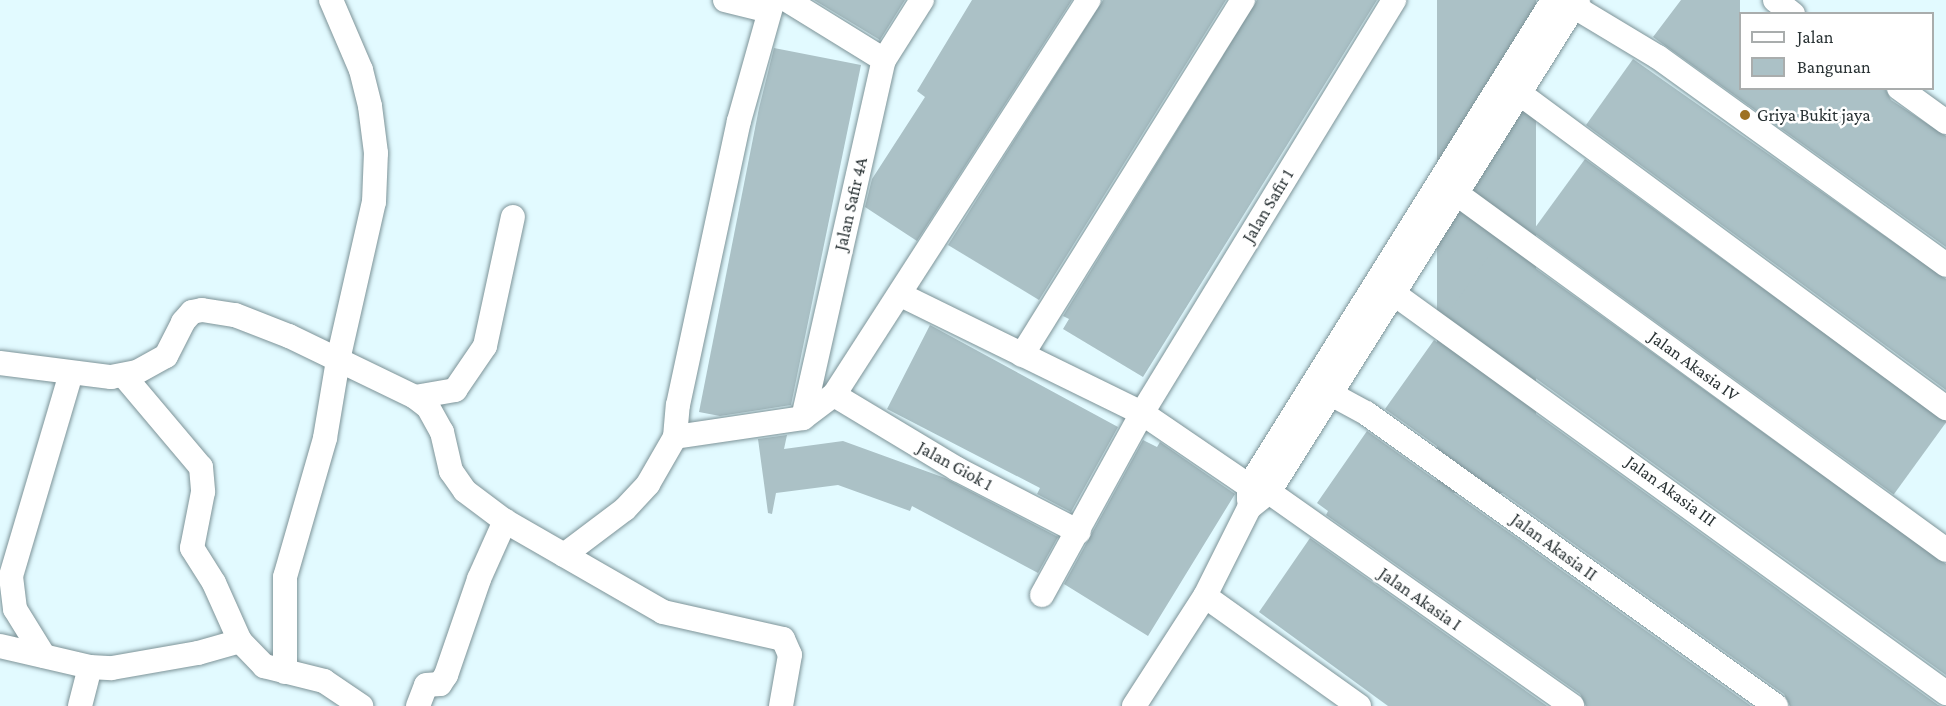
<!DOCTYPE html>
<html>
<head>
<meta charset="utf-8">
<style>
  body { margin:0 }
  #map { position:relative; width:1946px; height:706px; overflow:hidden; background:#e2faff; font-family:"Crimson Pro",serif }
  div>[style] { position:absolute }
  [style*='--x'] { left:calc(var(--x)*1px); top:calc(var(--y)*1px); width:calc(var(--w)*1px); rotate:calc(var(--a)*1deg) }
  .building>* { inset:0; background:#abc1c6; transform-origin:0 0 }
  .roads { filter:drop-shadow(0 0 2px #7d9398) drop-shadow(0 0 2px #7d9398) }
  .street>* { height:24px; margin:-12px; padding:0 12px; transform-origin:12px; border-radius:12px; background:#fff }
  .dots>* { width:16px; height:16px; translate:-50% -50%; box-sizing:border-box; border:3px solid #fff; border-radius:50% }
  span { translate:-50% -50%; white-space:nowrap; text-align:center; line-height:1.15; -webkit-text-stroke:5px #fff; paint-order:stroke }
  .poi-label { font-size:18px; color:#283133 }
  .left { translate:0 -50%; text-align:left }
  .street-label { font-size:18px; color:#283133 }
  .legend { position:absolute; left:1739px; top:12px; width:195px; height:78px; box-sizing:border-box; background:#fff; border:2px solid #a9adad; margin:0; padding:8px 10px; list-style:none; font-size:18px; color:#283133 }
  .legend li { display:flex; align-items:center; gap:12px; height:30px }
  .legend b { width:30px; border:2px solid #a9adad }
</style>
</head>
<body>
<div id="map">
  <div class="building">
    <div style="clip-path:polygon(814px 0,905px 0,880px 40px)"></div>
    <div style="clip-path:polygon(972px 0,1072px 0,917px 241px,865px 207px,872px 179px,925px 97px,917px 91px)"></div>
    <div style="clip-path:polygon(1103px 0,1226px 0,1039px 300px,948px 245px)"></div>
    <div style="clip-path:polygon(1257px 0,1377px 0,1143px 377px,1063px 329px,1069px 319px,1063px 316px)"></div>
    <div style="left:1437px;top:0;width:99px;height:493px"></div>
    <div style="clip-path:polygon(1681px 0,1740px 0,1740px 88px,1885px 88px,1891px 100px,1946px 136px,1946px 247px,1653px 37px)"></div>
    <div style="clip-path:polygon(774px 48px,861px 65px,791px 405px,720px 416px,699px 412px,759px 108px)"></div>
    <div style="clip-path:polygon(1633px 59px,1946px 279px,1946px 390px,1586px 125px)"></div>
    <div style="left:1585px;top:159px;width:447px;height:90px;rotate:36deg"></div>
    <div style="clip-path:polygon(1499px 242px,1946px 564px,1946px 675px,1451px 317px,1448px 313px)"></div>
    <div style="clip-path:polygon(930px 325px,1118px 427px,1071px 512px,1037px 494px,1040px 488px,887px 409px)"></div>
    <div style="clip-path:polygon(1434px 340px,1938px 705px,1941px 706px,1790px 706px,1784px 694px,1385px 409px)"></div>
    <div style="clip-path:polygon(1367px 431px,1751px 706px,1586px 706px,1580px 694px,1326px 515px,1328px 511px,1317px 503px)"></div>
    <div style="clip-path:polygon(787px 435px,784px 449px,843px 441px,945px 478px,1058px 537px,1038px 573px,912px 506px,910px 511px,838px 485px,776px 493px,772px 514px,768px 513px,758px 439px)"></div>
    <div style="clip-path:polygon(1143px 440px,1157px 447px,1160px 442px,1235px 494px,1148px 636px,1064px 584px)"></div>
    <div style="clip-path:polygon(1310px 538px,1547px 706px,1388px 706px,1259px 612px)"></div>
  </div>
  <div class="roads">
    <div class="street">
      <div style="--x:725;--y:0;--w:45;--a:14"></div>
      <div style="--x:787;--y:0;--w:114;--a:31.7"></div>
      <div style="--x:1563;--y:0;--w:111;--a:31"></div>
      <div style="--x:1658;--y:57;--w:355;--a:35.8"></div>
      <div style="--x:1775;--y:0;--w:23;--a:38"></div>
      <div style="--x:1899;--y:88;--w:58;--a:35.9"></div>
      <div style="--x:1519;--y:93;--w:531;--a:36.42"></div>
      <div style="--x:1442;--y:183;--w:623;--a:36.06"></div>
      <div style="--x:1393;--y:293;--w:683;--a:35.88"></div>
      <div style="--x:901;--y:295;--w:268;--a:26.1"></div>
      <div style="--x:1142;--y:413;--w:130;--a:34.3"></div>
      <div style="--x:1249;--y:486;--w:21;--a:17"></div>
      <div style="--x:1269;--y:492;--w:371;--a:35.2"></div>
      <div style="--x:1022;--y:355;--w:418;--a:-58.1"></div>
      <div style="--x:0;--y:363;--w:112;--a:7.2"></div>
      <div style="--x:111;--y:377;--w:26;--a:-11"></div>
      <div style="--x:137;--y:372;--w:33;--a:-29"></div>
      <div style="--x:166;--y:356;--w:38;--a:-63"></div>
      <div style="--x:183;--y:322;--w:13;--a:-48"></div>
      <div style="--x:192;--y:312;--w:10;--a:-11"></div>
      <div style="--x:202;--y:310;--w:33;--a:9"></div>
      <div style="--x:235;--y:315;--w:58;--a:21.3"></div>
      <div style="--x:289;--y:336;--w:140;--a:25.8"></div>
      <div style="--x:415;--y:397;--w:16;--a:38"></div>
      <div style="--x:428;--y:407;--w:29;--a:61"></div>
      <div style="--x:442;--y:432;--w:40;--a:77"></div>
      <div style="--x:451;--y:471;--w:24;--a:55"></div>
      <div style="--x:465;--y:491;--w:50;--a:36.9"></div>
      <div style="--x:505;--y:521;--w:182;--a:29.9"></div>
      <div style="--x:663;--y:612;--w:123;--a:12.7"></div>
      <div style="--x:783;--y:639;--w:17;--a:66"></div>
      <div style="--x:790;--y:655;--w:52;--a:100"></div>
      <div style="--x:124;--y:376;--w:119;--a:49.8"></div>
      <div style="--x:201;--y:467;--w:25;--a:85"></div>
      <div style="--x:203;--y:492;--w:57;--a:101.1"></div>
      <div style="--x:192;--y:548;--w:41;--a:57.8"></div>
      <div style="--x:214;--y:583;--w:64;--a:65.9"></div>
      <div style="--x:1329;--y:393;--w:42;--a:28.4"></div>
      <div style="--x:1366;--y:413;--w:504;--a:35.55"></div>
      <div style="--x:834;--y:395;--w:144;--a:31"></div>
      <div style="--x:957;--y:469;--w:137;--a:27.3"></div>
      <div style="--x:415;--y:397;--w:41;--a:-9.9"></div>
      <div style="--x:455;--y:390;--w:53;--a:-55.7"></div>
      <div style="--x:485;--y:346;--w:132;--a:-77.8"></div>
      <div style="--x:803;--y:418;--w:367;--a:-77.3"></div>
      <div style="--x:884;--y:60;--w:71;--a:-57.7"></div>
      <div style="--x:675;--y:437;--w:32;--a:-85"></div>
      <div style="--x:678;--y:405;--w:290;--a:-77.9"></div>
      <div style="--x:739;--y:121;--w:126;--a:-74.3"></div>
      <div style="--x:1249;--y:500;--w:14;--a:-90"></div>
      <div style="--x:1249;--y:486;--w:573;--a:-57.97"></div>
      <div style="--x:564;--y:555;--w:76;--a:-37"></div>
      <div style="--x:625;--y:509;--w:34;--a:-47"></div>
      <div style="--x:648;--y:484;--w:54;--a:-60.1"></div>
      <div style="--x:675;--y:437;--w:129;--a:-8.4"></div>
      <div style="--x:803;--y:418;--w:39;--a:-37"></div>
      <div style="--x:834;--y:395;--w:470;--a:-57.2"></div>
      <div style="--x:1042;--y:595;--w:208;--a:-61.2"></div>
      <div style="--x:1142;--y:413;--w:484;--a:-58.6"></div>
      <div style="--x:0;--y:646;--w:92;--a:13.1"></div>
      <div style="--x:90;--y:667;--w:22;--a:3"></div>
      <div style="--x:112;--y:668;--w:87;--a:-9.9"></div>
      <div style="--x:198;--y:653;--w:44;--a:-15.9"></div>
      <div style="--x:240;--y:641;--w:35;--a:46"></div>
      <div style="--x:264;--y:666;--w:62;--a:14"></div>
      <div style="--x:324;--y:681;--w:45;--a:34"></div>
      <div style="--x:44;--y:656;--w:55;--a:-121.7"></div>
      <div style="--x:15;--y:609;--w:33;--a:-97"></div>
      <div style="--x:11;--y:576;--w:211;--a:-73.5"></div>
      <div style="--x:285;--y:672;--w:95;--a:-90"></div>
      <div style="--x:285;--y:577;--w:145;--a:-73.9"></div>
      <div style="--x:325;--y:438;--w:79;--a:-80.5"></div>
      <div style="--x:338;--y:360;--w:162;--a:-77.2"></div>
      <div style="--x:374;--y:202;--w:49;--a:-87.7"></div>
      <div style="--x:376;--y:153;--w:47;--a:-97.3"></div>
      <div style="--x:370;--y:106;--w:37;--a:-104"></div>
      <div style="--x:361;--y:70;--w:76;--a:-113.2"></div>
      <div style="--x:80;--y:706;--w:40;--a:-75.6"></div>
      <div style="--x:418;--y:706;--w:22;--a:-69"></div>
      <div style="--x:426;--y:685;--w:14;--a:-4"></div>
      <div style="--x:440;--y:684;--w:11;--a:-56"></div>
      <div style="--x:446;--y:675;--w:102;--a:-71"></div>
      <div style="--x:479;--y:579;--w:64;--a:-65.9"></div>
      <div style="--x:1134;--y:706;--w:131;--a:-57.2"></div>
      <div style="--x:1359;--y:706;--w:189;--a:-144.5"></div>
      <div style="--x:1205;--y:596;--w:98;--a:-63.4"></div>
      <div style="--x:1249;--y:508;--w:26;--a:-39"></div>
      <div style="--x:1269;--y:492;--w:581;--a:-57.87"></div>
    </div>
  </div>
  <div class="dots">
    <div style="left:1745px;top:115px;background:#9e7122"></div>
  </div>
  <div class="poi-label">
    <span class="left" style="left:1757px;top:115px">Griya Bukit jaya</span>
  </div>
  <div class="street-label">
    <span style="left:851px;top:204px;rotate:-77deg">Jalan Safir 4A</span>
    <span style="left:1268px;top:206px;rotate:-59deg">Jalan Safir 1</span>
    <span style="left:1694px;top:366px;rotate:36deg">Jalan Akasia IV</span>
    <span style="left:955px;top:466px;rotate:29deg">Jalan Giok 1</span>
    <span style="left:1671px;top:491px;rotate:36deg">Jalan Akasia III</span>
    <span style="left:1554px;top:547px;rotate:36deg">Jalan Akasia II</span>
    <span style="left:1420px;top:599px;rotate:35deg">Jalan Akasia I</span>
  </div>
  <ul class="legend">
  <li><b style="height:8px;background:#fff"></b>Jalan</li>
  <li><b style="height:16px;background:#abc1c6"></b>Bangunan</li>
  </ul>
</div>
</body>
</html>
